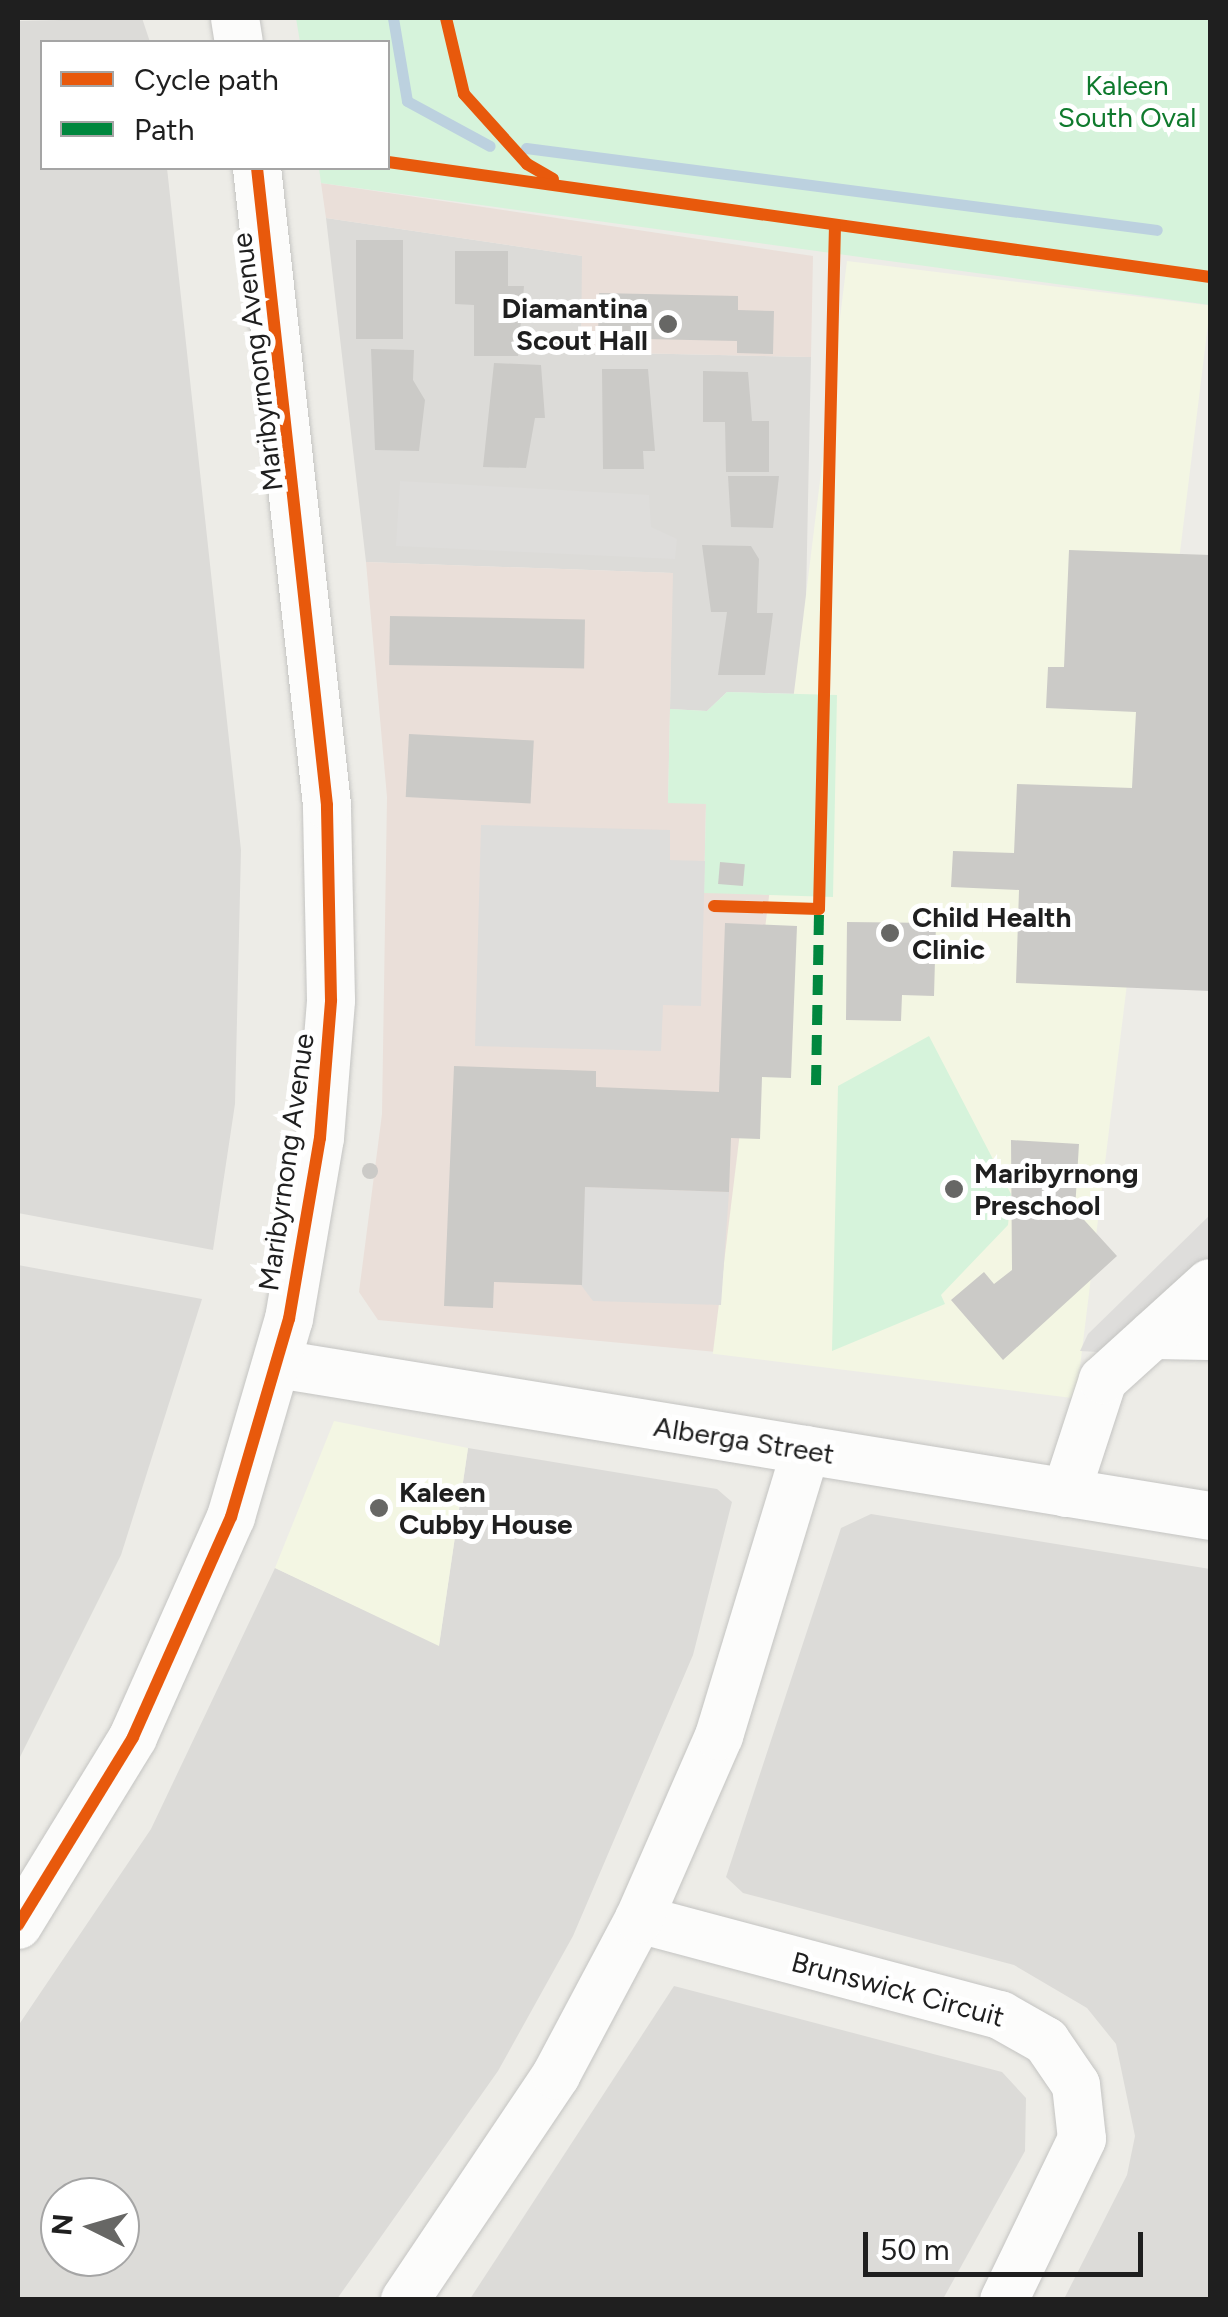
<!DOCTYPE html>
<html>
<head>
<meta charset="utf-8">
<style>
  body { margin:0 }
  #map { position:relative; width:1228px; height:2317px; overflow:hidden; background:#edece7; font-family:Figtree,sans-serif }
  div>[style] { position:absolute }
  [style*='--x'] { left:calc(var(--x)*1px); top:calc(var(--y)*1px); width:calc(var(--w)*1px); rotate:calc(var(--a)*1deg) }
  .residential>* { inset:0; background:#dcdbd8 }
  .commercial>* { inset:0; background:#eadfd9 }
  .education>* { inset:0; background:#f3f6e3; transform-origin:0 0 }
  .park>* { inset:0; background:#d6f3db }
  .parking>* { inset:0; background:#dedddb }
  .stream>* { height:11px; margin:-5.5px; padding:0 5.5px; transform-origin:5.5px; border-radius:5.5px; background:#bcd1df }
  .building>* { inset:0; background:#cbcac7; transform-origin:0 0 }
  .round { border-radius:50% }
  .roads { filter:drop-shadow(0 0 2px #c4c4c2) drop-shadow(0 0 2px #c4c4c2) }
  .minor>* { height:48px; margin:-24px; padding:0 24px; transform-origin:24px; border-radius:24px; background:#fcfcfb }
  .quiet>* { height:10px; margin-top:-5px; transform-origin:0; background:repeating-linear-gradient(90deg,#00873e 0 20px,transparent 0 30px) }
  .cycleway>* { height:12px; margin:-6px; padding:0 6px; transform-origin:6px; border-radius:6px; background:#e8590c }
  .dots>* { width:28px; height:28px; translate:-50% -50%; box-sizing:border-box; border:5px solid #fff; border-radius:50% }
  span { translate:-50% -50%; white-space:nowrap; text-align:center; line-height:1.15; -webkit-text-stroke:10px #fff; paint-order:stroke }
  .park-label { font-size:28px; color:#0f7a2d }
  .poi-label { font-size:28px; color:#1f1f1f; font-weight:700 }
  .right { translate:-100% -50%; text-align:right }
  .left { translate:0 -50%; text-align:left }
  .street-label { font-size:28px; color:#1f1f1f }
  .frame { position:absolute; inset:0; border:20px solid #1f1f1f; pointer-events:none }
  .legend { position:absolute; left:40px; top:40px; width:350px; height:130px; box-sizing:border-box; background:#fff; border:2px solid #a5a5a5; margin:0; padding:12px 18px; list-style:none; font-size:30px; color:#1f1f1f }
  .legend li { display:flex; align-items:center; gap:20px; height:50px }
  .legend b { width:50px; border:2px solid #a5a5a5 }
  .north { position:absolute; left:40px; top:2177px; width:100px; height:100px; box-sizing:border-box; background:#fff; border:2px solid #a5a5a5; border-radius:50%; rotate:275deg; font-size:28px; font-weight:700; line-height:40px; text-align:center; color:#1f1f1f }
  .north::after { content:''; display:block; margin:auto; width:35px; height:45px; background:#676765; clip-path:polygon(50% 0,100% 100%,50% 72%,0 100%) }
  .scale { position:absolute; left:863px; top:2232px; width:280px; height:45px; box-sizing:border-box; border:5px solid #1f1f1f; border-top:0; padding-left:12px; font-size:30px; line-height:35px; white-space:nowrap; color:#1f1f1f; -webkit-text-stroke:8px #fff; paint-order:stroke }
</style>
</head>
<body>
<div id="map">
  <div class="residential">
    <div style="clip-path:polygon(142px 18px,150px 42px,42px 42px,42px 168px,167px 168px,241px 850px,235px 1104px,213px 1250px,18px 1213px,18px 21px)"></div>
    <div style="clip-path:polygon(326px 218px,583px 256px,581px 352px,811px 357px,804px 694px,727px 692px,707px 711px,670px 709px,672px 573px,366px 562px)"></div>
    <div style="clip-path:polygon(18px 1265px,202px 1299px,121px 1555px,18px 1761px)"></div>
    <div style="clip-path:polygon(evenodd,468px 1448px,717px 1489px,732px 1502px,693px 1655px,573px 1936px,498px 2071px,337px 2299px,18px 2300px,18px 2026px,151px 1829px,275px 1568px,439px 1645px,468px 1448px,60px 2197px,120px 2197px,120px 2257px,60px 2257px,60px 2197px)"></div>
    <div style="clip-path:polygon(871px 1514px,1210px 1569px,1210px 2299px,1064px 2299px,1127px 2175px,1135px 2136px,1116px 2044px,1087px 2008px,1014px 1965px,743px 1893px,726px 1877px,841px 1528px)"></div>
    <div style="clip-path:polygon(674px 1986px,1002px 2072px,1026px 2098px,1025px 2151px,943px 2299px,470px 2299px)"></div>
  </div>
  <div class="commercial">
    <div style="clip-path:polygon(321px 183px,813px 256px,811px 357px,581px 352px,582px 256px,326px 218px)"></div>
    <div style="clip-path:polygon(366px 562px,673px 573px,668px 803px,706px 803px,704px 892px,833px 897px,823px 1362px,378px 1320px,359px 1292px,382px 1114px,387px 797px)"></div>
  </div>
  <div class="education">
    <div style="left:847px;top:261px;width:366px;height:1101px;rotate:7deg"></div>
    <div style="clip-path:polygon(334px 1421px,468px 1448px,439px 1646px,275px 1568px)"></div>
  </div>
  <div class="park">
    <div style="clip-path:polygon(296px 18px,1210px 18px,1210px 305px,321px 183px,319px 168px,388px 168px,388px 42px,300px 42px)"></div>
    <div style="clip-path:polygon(727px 692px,837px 695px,833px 897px,704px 893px,706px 804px,668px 803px,670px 709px,707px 711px)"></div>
    <div style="clip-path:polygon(929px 1036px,1011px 1194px,1008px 1225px,941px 1295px,945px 1304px,832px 1351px,838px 1086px)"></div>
  </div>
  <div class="parking">
    <div style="clip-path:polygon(400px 481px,649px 495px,651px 527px,677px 539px,675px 559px,396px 546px)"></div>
    <div style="clip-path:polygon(481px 825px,670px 830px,670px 860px,705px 861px,701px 1006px,663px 1005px,661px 1051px,475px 1046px)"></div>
    <div style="clip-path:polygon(585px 1187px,729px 1192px,721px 1305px,593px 1301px,578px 1281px)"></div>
    <div style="clip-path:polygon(1210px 1215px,1210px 1358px,1080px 1351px,1088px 1334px)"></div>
  </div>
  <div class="stream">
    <div style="--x:393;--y:18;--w:84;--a:80.4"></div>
    <div style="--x:407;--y:101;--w:94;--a:28.5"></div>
    <div style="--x:526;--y:148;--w:636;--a:7.4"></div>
  </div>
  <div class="building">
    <div style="left:356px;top:240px;width:47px;height:99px"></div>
    <div style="clip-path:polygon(455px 251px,508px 251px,508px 286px,524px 286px,518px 356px,474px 356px,474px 305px,455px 304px)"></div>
    <div style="clip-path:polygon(599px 293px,738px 296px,738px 310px,774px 311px,773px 354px,737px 353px,737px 341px,598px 338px)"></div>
    <div style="clip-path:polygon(371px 349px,414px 350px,413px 380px,425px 400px,419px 451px,375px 450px)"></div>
    <div style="clip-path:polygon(494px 363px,541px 365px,545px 418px,535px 418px,526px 468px,483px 467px)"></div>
    <div style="clip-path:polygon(602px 369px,648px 369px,655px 451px,643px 451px,644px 469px,603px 469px)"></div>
    <div style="clip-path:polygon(703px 371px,748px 372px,752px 421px,769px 421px,769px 472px,726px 472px,725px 422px,703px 422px)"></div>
    <div style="clip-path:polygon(728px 476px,779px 476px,773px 528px,731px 527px)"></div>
    <div style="clip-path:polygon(702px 545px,751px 546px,759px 559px,757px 613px,773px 613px,765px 675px,718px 675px,727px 612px,711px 612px)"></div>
    <div style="clip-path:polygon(1069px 550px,1210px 555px,1210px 991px,1016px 983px,1019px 890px,951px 887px,953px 851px,1014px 853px,1017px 784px,1132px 788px,1136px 712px,1046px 708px,1048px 667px,1064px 667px)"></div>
    <div style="left:390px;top:616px;width:195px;height:49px;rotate:1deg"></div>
    <div style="left:409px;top:734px;width:125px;height:63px;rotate:3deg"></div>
    <div style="left:720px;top:862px;width:25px;height:22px;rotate:5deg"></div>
    <div style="clip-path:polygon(847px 922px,936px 923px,934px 996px,902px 995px,901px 1021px,846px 1020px)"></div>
    <div style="clip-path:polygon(725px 923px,797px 926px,791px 1078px,762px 1077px,760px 1139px,731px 1138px,729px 1192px,585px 1187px,582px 1285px,494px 1282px,493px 1308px,444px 1306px,454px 1066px,596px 1071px,596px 1087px,719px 1092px)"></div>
    <div style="clip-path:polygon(1011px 1140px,1079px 1144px,1075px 1210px,1117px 1256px,1003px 1360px,951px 1300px,984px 1272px,994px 1284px,1012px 1270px)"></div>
    <div class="round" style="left:362px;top:1163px;width:16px;height:16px"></div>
  </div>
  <div class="roads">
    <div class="minor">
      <div style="--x:235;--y:18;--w:24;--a:81"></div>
      <div style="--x:1153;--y:1335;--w:57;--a:1"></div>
      <div style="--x:278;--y:1364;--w:944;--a:9.26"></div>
      <div style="--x:1066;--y:1493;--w:119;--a:-71.9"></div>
      <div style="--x:1103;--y:1380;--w:144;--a:-42.2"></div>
      <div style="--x:639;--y:1919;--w:374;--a:14.9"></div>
      <div style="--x:1000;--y:2015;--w:53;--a:29.5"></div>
      <div style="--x:1046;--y:2041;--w:53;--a:55.7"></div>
      <div style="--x:1076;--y:2085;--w:54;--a:83.7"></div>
      <div style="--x:1082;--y:2139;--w:179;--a:115.8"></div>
      <div style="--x:18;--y:1925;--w:220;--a:-58.5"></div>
      <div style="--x:133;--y:1737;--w:241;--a:-66"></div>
      <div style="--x:231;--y:1517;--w:206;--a:-73.7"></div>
      <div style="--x:289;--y:1319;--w:184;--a:-80.3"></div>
      <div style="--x:320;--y:1138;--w:138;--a:-85.4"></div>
      <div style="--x:331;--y:1000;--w:195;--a:-91.2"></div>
      <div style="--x:327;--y:805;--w:641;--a:-96.27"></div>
      <div style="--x:405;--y:2300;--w:271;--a:-56.1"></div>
      <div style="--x:556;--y:2075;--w:177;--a:-62"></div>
      <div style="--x:639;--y:1919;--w:200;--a:-66.4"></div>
      <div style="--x:719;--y:1736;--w:299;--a:-73.1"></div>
    </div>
  </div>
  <div class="quiet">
    <div style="--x:816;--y:1085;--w:176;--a:-89"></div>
  </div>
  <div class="cycleway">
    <div style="--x:446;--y:18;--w:78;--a:76.7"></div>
    <div style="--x:464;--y:94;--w:94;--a:48"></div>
    <div style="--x:527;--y:164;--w:30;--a:30"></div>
    <div style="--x:388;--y:162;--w:830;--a:7.96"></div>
    <div style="--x:714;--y:906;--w:105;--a:1.6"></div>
    <div style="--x:819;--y:909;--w:684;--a:-88.66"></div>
    <div style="--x:18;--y:1925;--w:220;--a:-58.5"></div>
    <div style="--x:133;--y:1737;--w:241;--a:-66"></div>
    <div style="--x:231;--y:1517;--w:206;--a:-73.7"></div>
    <div style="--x:289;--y:1319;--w:184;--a:-80.3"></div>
    <div style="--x:320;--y:1138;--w:138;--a:-85.4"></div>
    <div style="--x:331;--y:1000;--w:195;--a:-91.2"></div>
    <div style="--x:327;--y:805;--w:641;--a:-96.27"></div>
  </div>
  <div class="dots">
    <div style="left:668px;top:324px;background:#676765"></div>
    <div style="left:890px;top:933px;background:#676765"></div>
    <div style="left:954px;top:1189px;background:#676765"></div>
    <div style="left:379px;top:1508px;background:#676765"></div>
  </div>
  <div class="park-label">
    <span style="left:1127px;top:101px">Kaleen<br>South Oval</span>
  </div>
  <div class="poi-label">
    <span class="right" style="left:648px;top:324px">Diamantina<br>Scout Hall</span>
    <span class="left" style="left:912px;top:933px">Child Health<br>Clinic</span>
    <span class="left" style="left:974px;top:1189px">Maribyrnong<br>Preschool</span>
    <span class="left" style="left:399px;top:1508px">Kaleen<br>Cubby House</span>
  </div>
  <div class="street-label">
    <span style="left:257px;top:362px;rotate:-97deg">Maribyrnong Avenue</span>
    <span style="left:286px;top:1162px;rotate:-82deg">Maribyrnong Avenue</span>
    <span style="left:744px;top:1440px;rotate:9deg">Alberga Street</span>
    <span style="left:898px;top:1989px;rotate:15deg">Brunswick Circuit</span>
  </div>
  <div class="frame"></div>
  <ul class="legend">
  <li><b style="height:12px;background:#e8590c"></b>Cycle path</li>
  <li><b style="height:12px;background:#00873e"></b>Path</li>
  </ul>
  <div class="north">N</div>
  <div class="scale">50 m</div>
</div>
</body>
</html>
